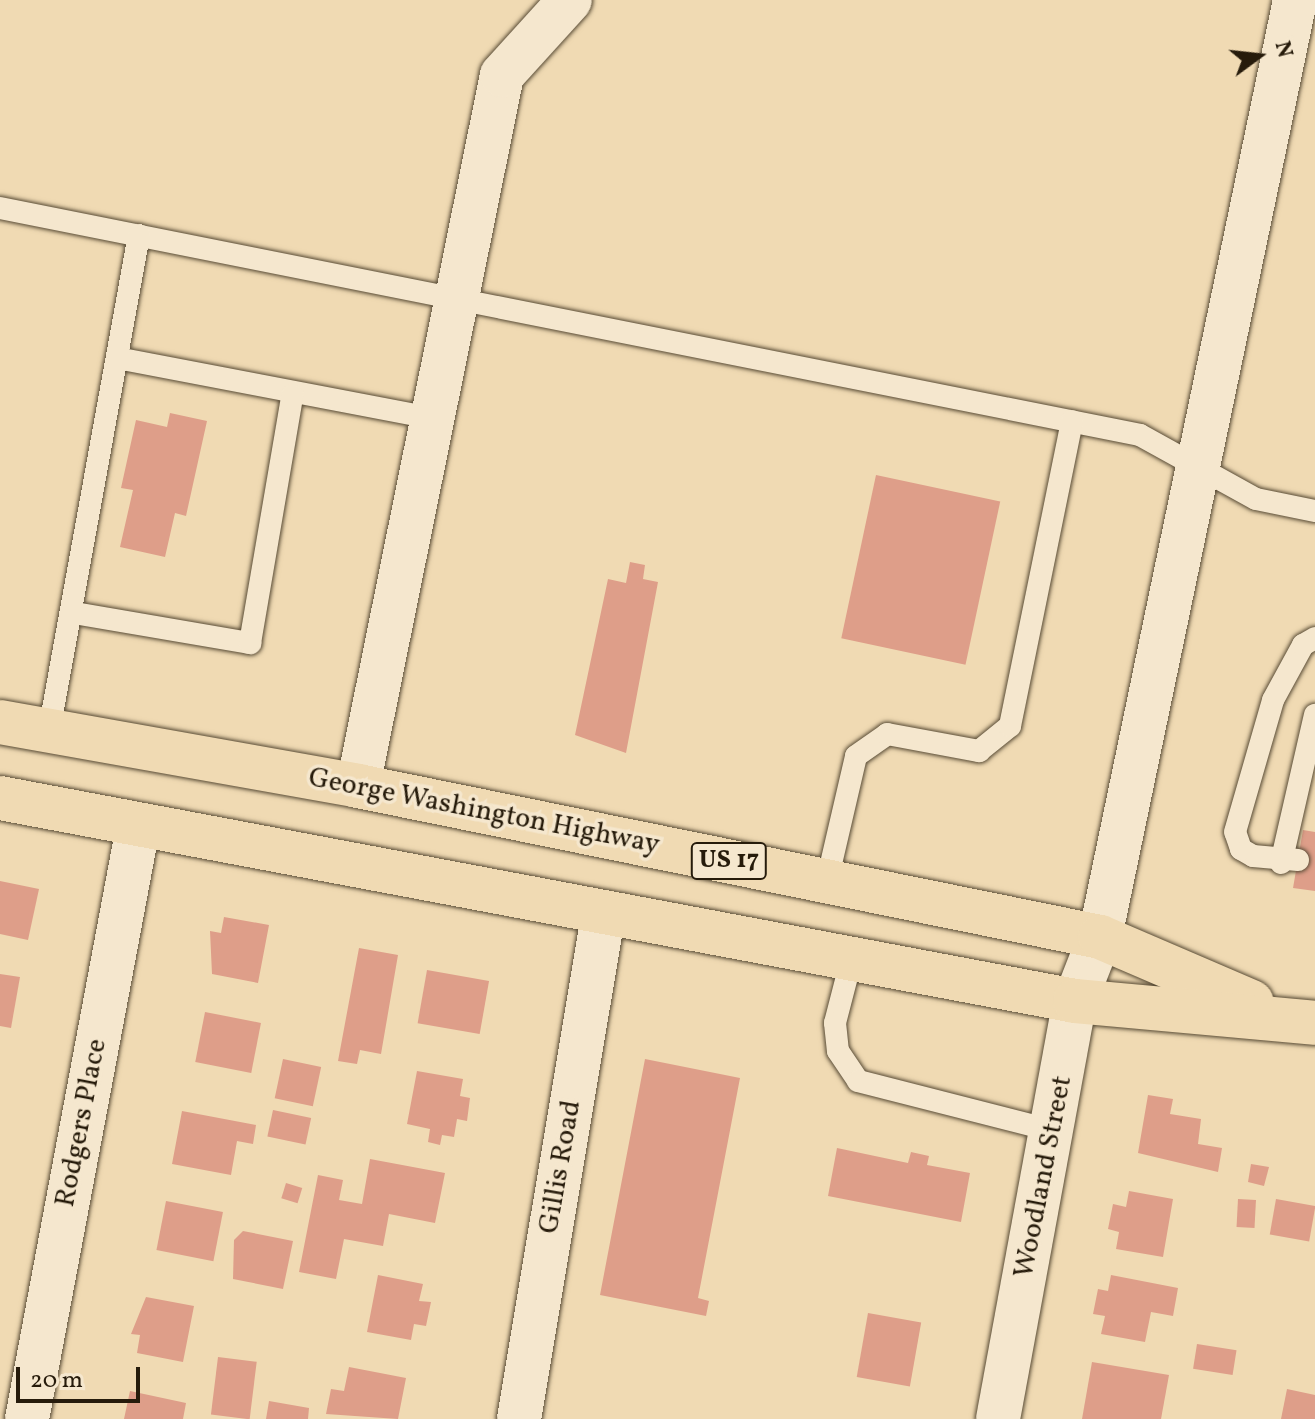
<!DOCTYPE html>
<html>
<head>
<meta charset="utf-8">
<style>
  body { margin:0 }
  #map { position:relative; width:1315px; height:1419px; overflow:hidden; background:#f0dab3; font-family:Vollkorn,serif }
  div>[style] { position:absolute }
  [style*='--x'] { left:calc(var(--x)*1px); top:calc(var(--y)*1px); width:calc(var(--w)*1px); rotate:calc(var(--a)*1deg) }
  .building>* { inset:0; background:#de9e89; transform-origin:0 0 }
  .roads { filter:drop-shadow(0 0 2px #584b35) drop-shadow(0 0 2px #584b35) }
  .service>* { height:22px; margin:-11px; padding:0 11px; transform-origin:11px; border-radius:11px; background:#f5e7ce }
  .minor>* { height:44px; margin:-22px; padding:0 22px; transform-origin:22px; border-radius:22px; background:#f5e7ce }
  .primary>* { height:44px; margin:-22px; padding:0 22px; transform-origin:22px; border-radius:22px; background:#f0dab3 }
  span { translate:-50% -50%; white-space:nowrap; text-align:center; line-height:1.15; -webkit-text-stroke:7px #f5e7ce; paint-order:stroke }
  .shield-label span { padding:2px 6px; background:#f5e7ce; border:2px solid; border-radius:6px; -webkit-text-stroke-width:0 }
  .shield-label { font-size:26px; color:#261b0b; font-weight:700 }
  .street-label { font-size:28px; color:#261b0b }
  .north { position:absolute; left:1219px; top:16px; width:80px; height:80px; -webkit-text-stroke:6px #f5e7ce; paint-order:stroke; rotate:75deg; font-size:22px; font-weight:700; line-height:32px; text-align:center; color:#261b0b }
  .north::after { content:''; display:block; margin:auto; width:28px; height:36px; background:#261b0b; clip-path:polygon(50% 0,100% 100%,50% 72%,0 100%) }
  .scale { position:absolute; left:16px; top:1367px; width:124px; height:36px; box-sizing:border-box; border:4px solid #261b0b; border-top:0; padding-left:10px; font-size:24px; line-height:28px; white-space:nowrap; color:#261b0b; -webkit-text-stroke:6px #f5e7ce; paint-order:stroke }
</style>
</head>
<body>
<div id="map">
  <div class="building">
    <div style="clip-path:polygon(170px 413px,207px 421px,186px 516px,175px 513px,165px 557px,120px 547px,133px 490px,121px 488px,136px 420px,167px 427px)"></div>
    <div style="left:876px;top:475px;width:127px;height:167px;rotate:12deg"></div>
    <div style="clip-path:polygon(630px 562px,645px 565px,643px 579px,658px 582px,626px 753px,575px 735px,608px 579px,626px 583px)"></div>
    <div style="clip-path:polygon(1303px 830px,1315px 832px,1315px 891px,1293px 888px)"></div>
    <div style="clip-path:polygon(0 881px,39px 889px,28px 940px,0 934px)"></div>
    <div style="clip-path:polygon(224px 917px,269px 925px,258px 983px,212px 974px,210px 931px,221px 933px)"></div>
    <div style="clip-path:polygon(359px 948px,398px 955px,381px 1054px,360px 1050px,357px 1064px,338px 1061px)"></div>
    <div style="left:427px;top:970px;width:63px;height:54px;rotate:10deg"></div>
    <div style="clip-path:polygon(0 974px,20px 977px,11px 1028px,0 1026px)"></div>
    <div style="left:205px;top:1012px;width:57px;height:51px;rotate:11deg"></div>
    <div style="left:283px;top:1059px;width:39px;height:40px;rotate:12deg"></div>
    <div style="clip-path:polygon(645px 1059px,740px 1078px,698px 1298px,709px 1301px,706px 1316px,600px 1295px)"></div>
    <div style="clip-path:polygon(417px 1071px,463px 1079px,460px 1096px,470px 1098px,467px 1121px,457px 1119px,454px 1137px,442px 1135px,440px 1145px,428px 1142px,430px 1129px,407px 1124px)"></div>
    <div style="clip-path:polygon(1148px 1095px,1173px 1099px,1170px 1114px,1201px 1119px,1198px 1144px,1222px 1148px,1218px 1172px,1138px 1153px)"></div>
    <div style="left:273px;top:1110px;width:39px;height:27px;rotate:12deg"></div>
    <div style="clip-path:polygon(182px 1111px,256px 1125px,253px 1144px,237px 1141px,231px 1175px,172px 1164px)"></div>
    <div style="clip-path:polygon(837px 1148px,908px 1163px,911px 1152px,929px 1156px,927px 1165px,970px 1173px,961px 1222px,828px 1196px)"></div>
    <div style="clip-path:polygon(370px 1159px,445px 1173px,435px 1223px,389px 1214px,383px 1246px,344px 1239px,336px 1279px,299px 1272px,318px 1175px,343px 1180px,339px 1200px,362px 1204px)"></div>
    <div style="clip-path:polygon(1251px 1164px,1269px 1167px,1264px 1186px,1248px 1182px)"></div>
    <div style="left:286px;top:1183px;width:17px;height:16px;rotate:17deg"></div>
    <div style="clip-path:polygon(1129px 1191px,1173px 1199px,1163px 1257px,1116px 1249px,1119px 1232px,1108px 1229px,1113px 1204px,1126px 1207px)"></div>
    <div style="left:1238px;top:1199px;width:18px;height:28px;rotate:3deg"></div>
    <div style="left:1276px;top:1199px;width:40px;height:36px;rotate:10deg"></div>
    <div style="left:166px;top:1201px;width:58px;height:50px;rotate:11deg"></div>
    <div style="clip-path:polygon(243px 1231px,293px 1241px,283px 1289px,233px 1279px,234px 1240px)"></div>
    <div style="clip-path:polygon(378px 1275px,423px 1284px,419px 1301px,431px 1302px,426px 1326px,414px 1324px,411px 1340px,367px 1332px)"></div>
    <div style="clip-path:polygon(1111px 1275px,1178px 1288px,1173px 1316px,1151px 1312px,1145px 1342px,1101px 1334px,1105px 1316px,1093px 1314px,1098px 1289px,1108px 1291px)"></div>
    <div style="clip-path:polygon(146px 1297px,194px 1306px,183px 1362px,137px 1353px,140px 1335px,131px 1334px)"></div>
    <div style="left:868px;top:1313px;width:54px;height:65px;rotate:10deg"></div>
    <div style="left:1197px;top:1344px;width:40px;height:25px;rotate:9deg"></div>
    <div style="left:218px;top:1357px;width:39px;height:58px;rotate:7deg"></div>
    <div style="clip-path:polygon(1092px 1362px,1169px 1375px,1161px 1419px,1082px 1419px)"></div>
    <div style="clip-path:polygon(349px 1367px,406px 1378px,398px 1419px,326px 1414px,331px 1389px,344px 1391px)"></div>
    <div style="clip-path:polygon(1287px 1389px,1315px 1395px,1315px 1419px,1281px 1419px)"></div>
    <div style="clip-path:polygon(130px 1391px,186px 1403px,183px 1419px,124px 1419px)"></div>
    <div style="clip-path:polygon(269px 1401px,309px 1408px,308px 1419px,266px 1419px)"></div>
  </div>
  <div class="roads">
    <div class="service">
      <div style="--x:0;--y:208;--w:1162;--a:11.26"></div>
      <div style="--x:1140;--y:435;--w:132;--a:28.9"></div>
      <div style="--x:1256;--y:499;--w:60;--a:11.5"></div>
      <div style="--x:117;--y:358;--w:320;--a:10.8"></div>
      <div style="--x:74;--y:613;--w:179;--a:9.7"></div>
      <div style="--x:250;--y:643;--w:251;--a:-80.3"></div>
      <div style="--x:49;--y:731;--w:504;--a:-79.72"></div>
      <div style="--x:1298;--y:860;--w:45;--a:-174.9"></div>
      <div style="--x:1253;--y:856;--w:14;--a:-150"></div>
      <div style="--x:1241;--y:849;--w:18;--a:-109"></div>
      <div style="--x:1235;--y:832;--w:137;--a:-73.9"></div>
      <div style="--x:1273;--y:700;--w:63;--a:-61.4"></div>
      <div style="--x:1303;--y:645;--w:14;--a:-30"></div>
      <div style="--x:1281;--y:863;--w:152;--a:-77.1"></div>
      <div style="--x:827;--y:881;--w:128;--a:-76.9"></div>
      <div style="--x:856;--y:756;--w:38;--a:-35"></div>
      <div style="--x:887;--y:734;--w:94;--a:10.5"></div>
      <div style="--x:979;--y:751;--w:40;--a:-39"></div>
      <div style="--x:1010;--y:726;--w:311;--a:-78.5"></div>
      <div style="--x:851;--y:961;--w:64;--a:104.5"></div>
      <div style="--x:835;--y:1023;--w:28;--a:84"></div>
      <div style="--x:838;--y:1051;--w:36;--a:56"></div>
      <div style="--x:858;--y:1081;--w:202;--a:14.3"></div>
    </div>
    <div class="minor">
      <div style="--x:358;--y:786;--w:725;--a:-78.55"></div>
      <div style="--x:502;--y:75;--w:101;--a:-47.8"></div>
      <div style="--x:27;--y:1419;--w:602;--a:-79.38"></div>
      <div style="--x:519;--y:1419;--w:510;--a:-80.52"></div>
      <div style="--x:998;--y:1419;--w:425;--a:-79.6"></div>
      <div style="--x:1075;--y:1001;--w:69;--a:-68.7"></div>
      <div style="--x:1100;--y:937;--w:957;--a:-78.24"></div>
    </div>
    <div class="primary">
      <div style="--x:0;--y:722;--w:364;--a:10.1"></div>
      <div style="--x:358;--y:786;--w:757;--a:11.5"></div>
      <div style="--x:1100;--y:937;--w:165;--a:23.2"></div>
      <div style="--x:0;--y:798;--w:1094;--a:10.69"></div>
      <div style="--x:1075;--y:1001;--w:241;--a:5.2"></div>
    </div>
  </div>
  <div class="shield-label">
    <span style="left:729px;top:861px">US 17</span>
  </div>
  <div class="street-label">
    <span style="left:484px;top:812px;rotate:11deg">George Washington Highway</span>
    <span style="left:82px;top:1123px;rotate:-79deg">Rodgers Place</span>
    <span style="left:561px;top:1167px;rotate:-80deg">Gillis Road</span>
    <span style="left:1044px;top:1177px;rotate:-79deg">Woodland Street</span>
  </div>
  <div class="north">N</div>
  <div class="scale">20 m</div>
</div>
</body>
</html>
